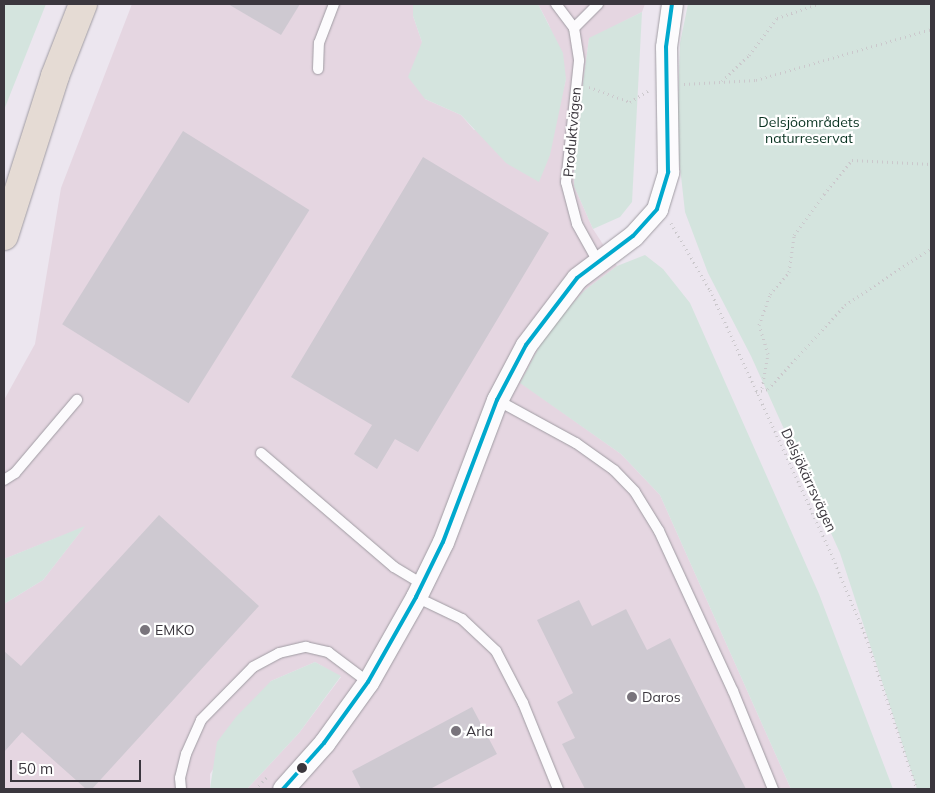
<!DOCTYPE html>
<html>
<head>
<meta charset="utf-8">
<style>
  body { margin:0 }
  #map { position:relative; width:935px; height:793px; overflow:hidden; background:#ece6ef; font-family:Mulish,sans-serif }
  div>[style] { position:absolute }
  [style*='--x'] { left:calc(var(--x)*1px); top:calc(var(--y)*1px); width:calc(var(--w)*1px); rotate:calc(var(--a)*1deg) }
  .industrial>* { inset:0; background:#e5d6e1 }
  .green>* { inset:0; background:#d4e4de }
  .building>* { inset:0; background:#cec9d1; transform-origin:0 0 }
  .path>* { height:3px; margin-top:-1.5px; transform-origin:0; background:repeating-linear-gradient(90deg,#cbc8cc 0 1px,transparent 0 5px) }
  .roads { filter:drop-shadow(0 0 1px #a09ca3) drop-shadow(0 0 1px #a09ca3) }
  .service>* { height:10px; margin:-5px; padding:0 5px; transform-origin:5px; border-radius:5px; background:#fcfbfd }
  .minor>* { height:21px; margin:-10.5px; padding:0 10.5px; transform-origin:10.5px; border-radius:10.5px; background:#fcfbfd }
  .motorway>* { height:28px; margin:-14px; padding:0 14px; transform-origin:14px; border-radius:14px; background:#e5dbd4 }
  .bus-1>* { height:4px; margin:-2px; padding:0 2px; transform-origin:2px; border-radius:2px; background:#00a9ce }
  .dots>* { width:14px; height:14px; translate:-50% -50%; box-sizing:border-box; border:2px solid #fff; border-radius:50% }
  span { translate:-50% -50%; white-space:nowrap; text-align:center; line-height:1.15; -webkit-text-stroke:4.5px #fff; paint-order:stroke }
  .park-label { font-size:14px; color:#083220 }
  .street-label { font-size:14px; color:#3b373e }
  .poi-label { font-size:14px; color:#3b373e }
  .left { translate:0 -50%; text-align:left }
  .frame { position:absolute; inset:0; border:5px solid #3b373e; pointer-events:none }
  .scale { position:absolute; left:10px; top:760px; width:131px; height:22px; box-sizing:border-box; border:2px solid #3b373e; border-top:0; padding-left:6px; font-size:15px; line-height:18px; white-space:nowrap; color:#3b373e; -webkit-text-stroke:4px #fff; paint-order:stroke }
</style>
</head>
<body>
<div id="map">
  <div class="industrial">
    <div style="clip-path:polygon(132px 4px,413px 4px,413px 16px,422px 42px,425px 99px,461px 115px,474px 130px,559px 107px,566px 79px,549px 25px,538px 4px,645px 4px,642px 12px,589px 39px,575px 144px,574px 186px,593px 229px,617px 266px,585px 290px,521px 383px,621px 454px,660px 495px,791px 789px,247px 789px,299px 733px,341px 677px,315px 662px,271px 681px,210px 774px,210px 789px,4px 789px,4px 604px,43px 580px,84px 527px,4px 559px,4px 400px,35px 344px,61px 188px)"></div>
  </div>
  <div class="green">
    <div style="clip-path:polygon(4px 4px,46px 4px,4px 110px)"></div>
    <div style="clip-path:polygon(413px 4px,538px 4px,563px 53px,566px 79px,550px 155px,539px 182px,506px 163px,461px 115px,425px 99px,408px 77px,422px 42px,413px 16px)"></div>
    <div style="clip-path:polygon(688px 4px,931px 4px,931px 789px,917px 789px,840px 553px,751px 356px,708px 273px,685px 212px,677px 140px,680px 43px)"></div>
    <div style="clip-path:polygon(642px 12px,632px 202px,620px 217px,593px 229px,574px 186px,575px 144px,589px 38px)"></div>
    <div style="clip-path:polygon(645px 255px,663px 269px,690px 303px,819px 594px,893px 789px,791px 789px,660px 495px,621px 454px,520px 383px,548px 330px,585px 290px,617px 266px)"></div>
    <div style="clip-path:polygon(85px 526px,43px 580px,4px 604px,4px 559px)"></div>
    <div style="clip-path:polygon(315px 662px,341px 676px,299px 733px,247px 789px,210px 789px,217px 742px,236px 717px,271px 681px)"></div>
  </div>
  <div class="building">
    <div style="clip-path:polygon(228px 4px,300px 4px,281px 35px)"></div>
    <div style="left:183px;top:131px;width:149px;height:228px;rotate:32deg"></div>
    <div style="clip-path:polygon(423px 157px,549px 233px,418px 452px,395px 439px,377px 469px,354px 454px,372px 425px,291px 377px)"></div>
    <div style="clip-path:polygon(159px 515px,259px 606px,92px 789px,86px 789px,22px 732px,4px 752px,4px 651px,21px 666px)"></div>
    <div style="clip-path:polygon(579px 600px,592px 626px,626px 609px,647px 650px,670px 638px,746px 789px,585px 789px,562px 744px,575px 738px,557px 702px,573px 693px,537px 620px)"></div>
    <div style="clip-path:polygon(472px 707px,497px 754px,430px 789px,361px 789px,352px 771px)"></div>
  </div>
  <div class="path">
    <div style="--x:722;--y:81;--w:37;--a:-44"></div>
    <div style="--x:749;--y:55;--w:46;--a:-52.9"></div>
    <div style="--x:777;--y:18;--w:43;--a:-18.9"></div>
    <div style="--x:684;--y:84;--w:72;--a:-3.2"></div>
    <div style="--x:756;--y:80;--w:182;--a:-16.2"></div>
    <div style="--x:589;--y:87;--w:44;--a:20.1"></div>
    <div style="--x:630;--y:102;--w:22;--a:-32"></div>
    <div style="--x:671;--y:223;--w:78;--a:59.8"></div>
    <div style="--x:710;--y:290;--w:295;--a:65.3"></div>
    <div style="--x:833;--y:558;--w:86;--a:67.3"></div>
    <div style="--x:866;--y:637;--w:160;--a:71.5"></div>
    <div style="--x:762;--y:388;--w:35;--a:-80"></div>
    <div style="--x:768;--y:354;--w:30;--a:-107"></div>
    <div style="--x:759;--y:325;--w:33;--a:-70"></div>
    <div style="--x:770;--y:294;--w:29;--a:-49"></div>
    <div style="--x:789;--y:272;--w:37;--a:-82"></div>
    <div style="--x:794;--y:235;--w:51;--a:-53.8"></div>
    <div style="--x:824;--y:194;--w:44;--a:-50.5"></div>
    <div style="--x:852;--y:160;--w:79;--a:2.9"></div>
    <div style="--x:756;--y:392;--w:12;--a:-14"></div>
    <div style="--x:768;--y:389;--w:114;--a:-47.5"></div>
    <div style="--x:845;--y:305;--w:103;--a:-33.5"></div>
    <div style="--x:255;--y:789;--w:17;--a:-45"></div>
  </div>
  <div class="roads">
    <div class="service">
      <div style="--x:556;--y:4;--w:30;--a:53"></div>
      <div style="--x:574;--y:28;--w:33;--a:81"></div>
      <div style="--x:579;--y:61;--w:122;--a:96.1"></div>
      <div style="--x:566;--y:182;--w:43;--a:75.3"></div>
      <div style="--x:577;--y:224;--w:41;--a:60.9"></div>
      <div style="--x:574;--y:28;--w:34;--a:-45"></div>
      <div style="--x:318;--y:69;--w:26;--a:-88"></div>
      <div style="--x:319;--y:43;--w:42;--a:-69"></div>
      <div style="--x:497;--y:400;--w:90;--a:28.6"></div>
      <div style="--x:576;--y:443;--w:47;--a:35.4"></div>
      <div style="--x:614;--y:470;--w:30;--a:46"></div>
      <div style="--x:635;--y:492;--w:46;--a:58.4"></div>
      <div style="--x:659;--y:531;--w:176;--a:65.2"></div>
      <div style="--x:733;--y:691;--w:106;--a:67.8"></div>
      <div style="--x:261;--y:453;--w:175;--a:40.6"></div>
      <div style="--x:394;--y:567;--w:33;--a:31"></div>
      <div style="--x:4;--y:480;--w:13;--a:-32"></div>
      <div style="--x:15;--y:473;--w:96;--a:-49.7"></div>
      <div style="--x:416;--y:597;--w:51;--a:25.6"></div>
      <div style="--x:462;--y:619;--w:47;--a:43.3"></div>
      <div style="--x:496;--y:651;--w:59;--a:62.6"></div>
      <div style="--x:523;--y:703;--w:93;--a:67.9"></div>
      <div style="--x:181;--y:789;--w:11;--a:-95"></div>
      <div style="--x:180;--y:778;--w:25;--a:-76"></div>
      <div style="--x:186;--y:754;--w:37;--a:-66"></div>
      <div style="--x:201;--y:720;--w:74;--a:-45.5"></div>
      <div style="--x:253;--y:667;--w:30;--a:-28"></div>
      <div style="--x:279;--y:653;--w:28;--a:-13"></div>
      <div style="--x:306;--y:647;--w:23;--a:13"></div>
      <div style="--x:328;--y:652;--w:50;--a:36.9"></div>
    </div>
    <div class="minor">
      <div style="--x:283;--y:789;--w:62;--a:-48.3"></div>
      <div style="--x:324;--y:743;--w:75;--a:-54.2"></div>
      <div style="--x:368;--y:682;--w:98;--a:-60.5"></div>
      <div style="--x:416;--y:597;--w:61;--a:-63.9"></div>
      <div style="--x:443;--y:542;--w:152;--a:-69.2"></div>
      <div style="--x:497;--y:400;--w:62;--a:-62.2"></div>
      <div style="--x:526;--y:345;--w:84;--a:-52.7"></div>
      <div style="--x:577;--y:278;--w:70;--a:-36.9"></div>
      <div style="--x:633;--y:236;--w:36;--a:-48"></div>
      <div style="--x:657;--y:209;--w:39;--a:-73"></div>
      <div style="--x:668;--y:172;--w:125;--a:-90.9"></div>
      <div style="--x:666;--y:47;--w:43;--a:-82.1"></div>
    </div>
    <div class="motorway">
      <div style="--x:4;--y:236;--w:168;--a:-72.3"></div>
      <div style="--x:55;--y:76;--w:77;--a:-68.7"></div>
    </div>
  </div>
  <div class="bus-1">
    <div style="--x:283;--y:789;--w:62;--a:-48.3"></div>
    <div style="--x:324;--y:743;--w:75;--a:-54.2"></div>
    <div style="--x:368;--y:682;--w:98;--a:-60.5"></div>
    <div style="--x:416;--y:597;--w:61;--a:-63.9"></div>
    <div style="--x:443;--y:542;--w:152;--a:-69.2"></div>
    <div style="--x:497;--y:400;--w:62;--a:-62.2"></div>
    <div style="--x:526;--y:345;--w:84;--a:-52.7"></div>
    <div style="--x:577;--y:278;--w:70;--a:-36.9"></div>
    <div style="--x:633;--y:236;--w:36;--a:-48"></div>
    <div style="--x:657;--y:209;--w:39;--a:-73"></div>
    <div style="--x:668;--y:172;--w:125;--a:-90.9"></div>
    <div style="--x:666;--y:47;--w:43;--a:-82.1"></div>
  </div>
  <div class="dots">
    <div style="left:145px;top:630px;background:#79747c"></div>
    <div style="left:632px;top:697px;background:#79747c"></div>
    <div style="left:456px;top:731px;background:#79747c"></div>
    <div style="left:302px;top:768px;background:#3b373e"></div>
  </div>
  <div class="park-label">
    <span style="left:809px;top:130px">Delsjöområdets<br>naturreservat</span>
  </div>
  <div class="street-label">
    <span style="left:572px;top:132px;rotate:-85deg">Produktvägen</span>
    <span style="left:809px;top:480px;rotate:65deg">Delsjökärrsvägen</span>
  </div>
  <div class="poi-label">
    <span class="left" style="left:155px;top:630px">EMKO</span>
    <span class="left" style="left:642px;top:697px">Daros</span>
    <span class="left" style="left:466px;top:731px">Arla</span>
  </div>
  <div class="frame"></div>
  <div class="scale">50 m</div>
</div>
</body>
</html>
